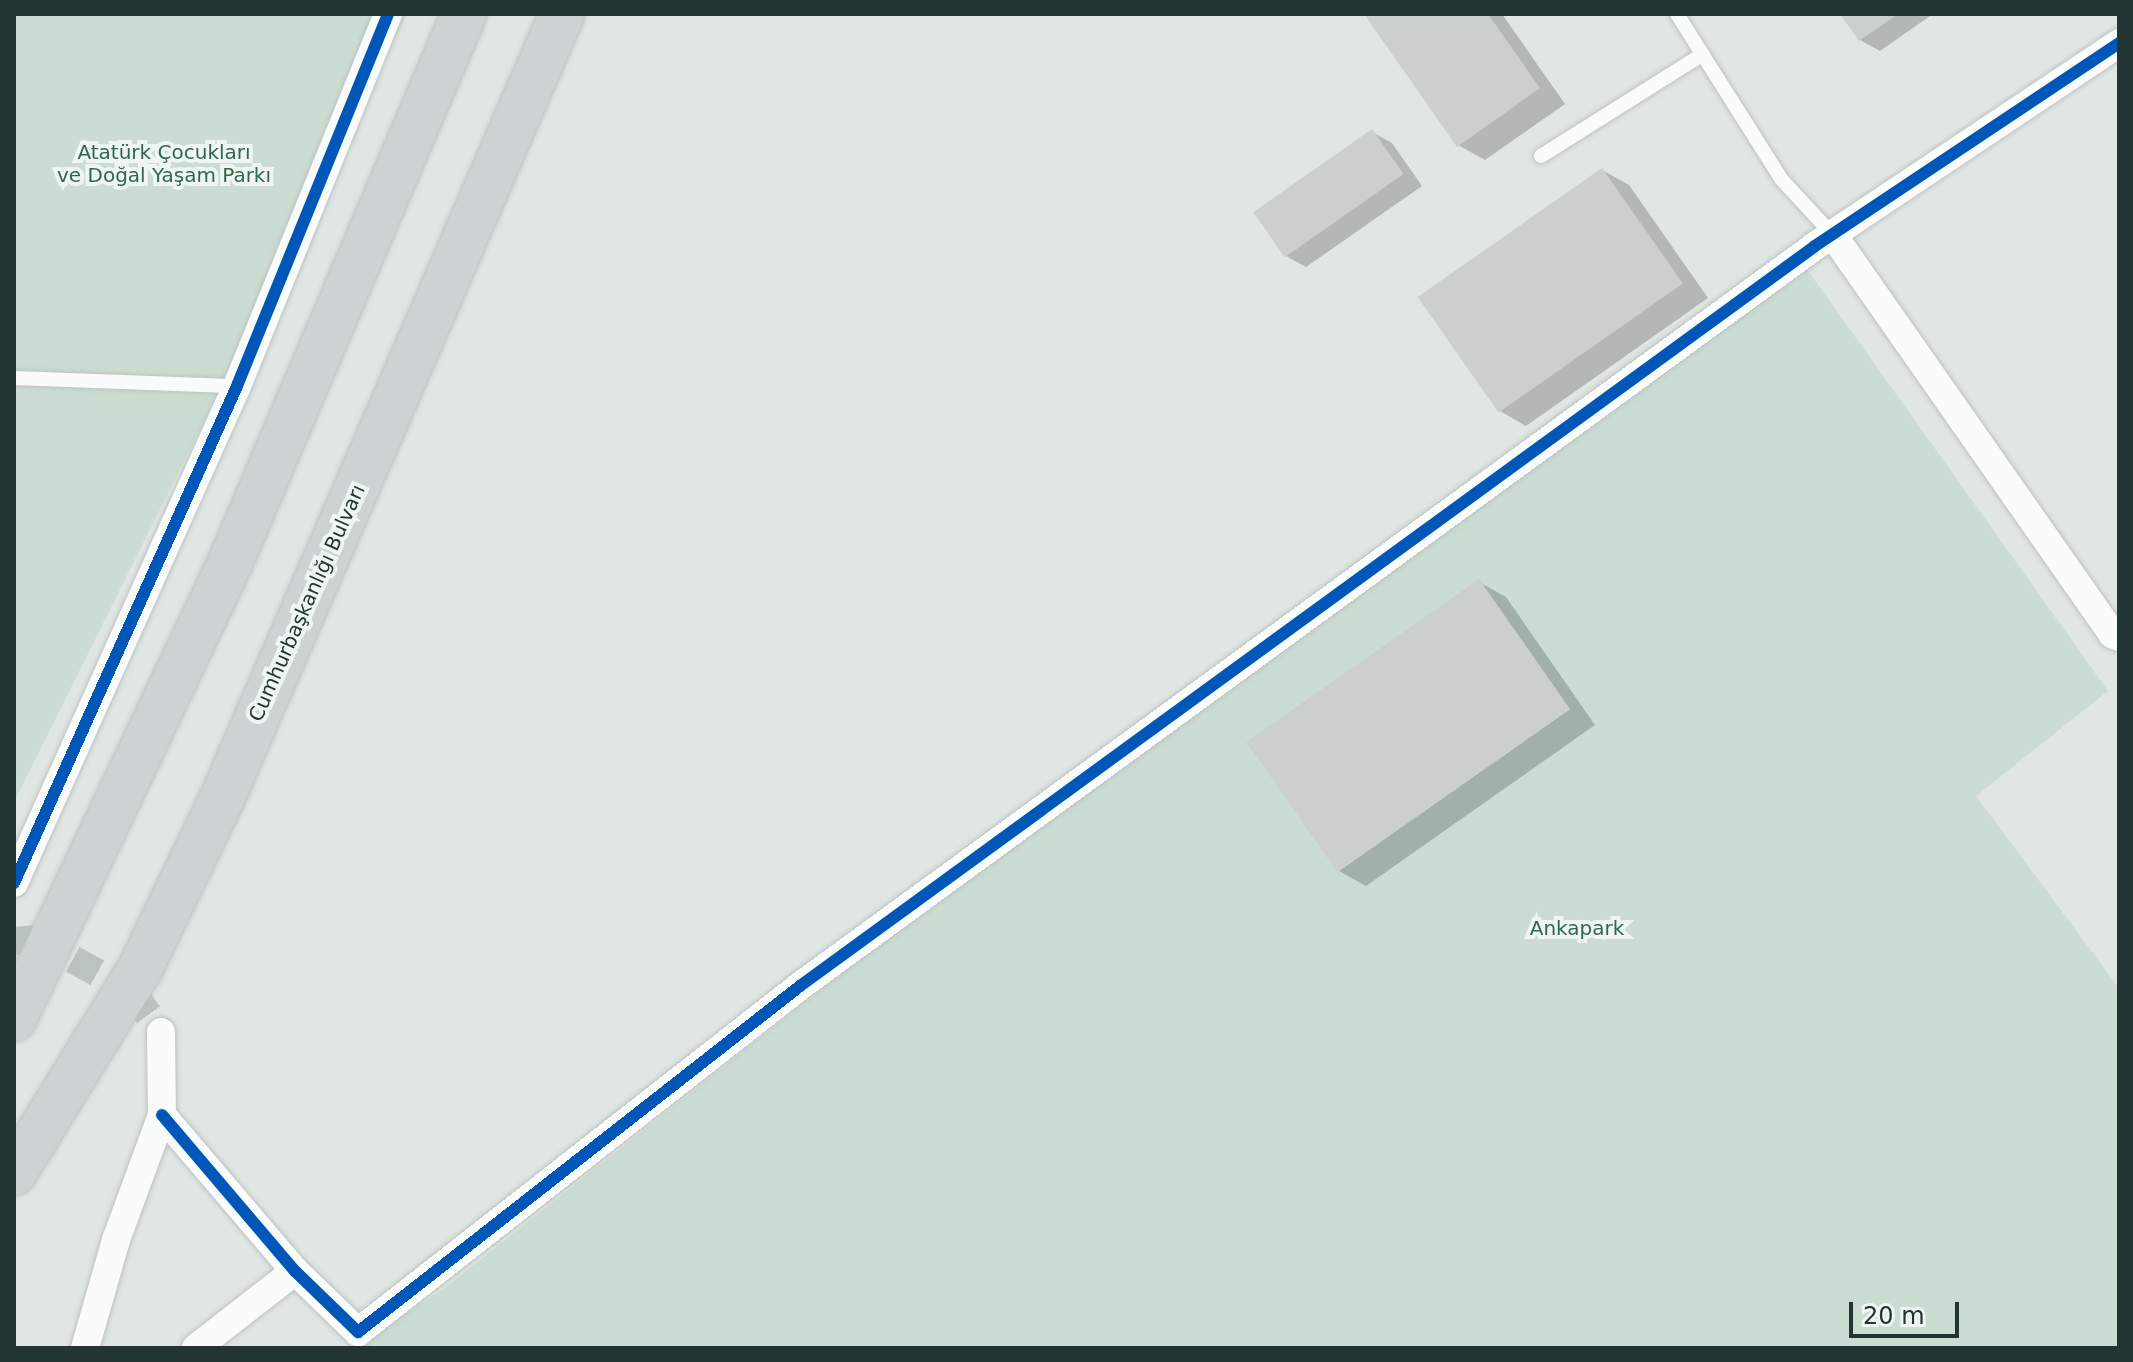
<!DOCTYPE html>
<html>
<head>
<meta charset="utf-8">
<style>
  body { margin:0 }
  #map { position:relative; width:2133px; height:1362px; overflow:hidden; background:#e0e6e3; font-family:"DejaVu Sans",sans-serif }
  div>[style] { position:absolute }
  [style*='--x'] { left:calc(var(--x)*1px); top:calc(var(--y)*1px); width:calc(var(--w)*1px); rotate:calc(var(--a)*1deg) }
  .green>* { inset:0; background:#cbddd2 }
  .shadow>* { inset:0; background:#0003 }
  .building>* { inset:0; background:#cbcfce; transform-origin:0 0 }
  .street-tunnel>* { height:28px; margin-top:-14px; transform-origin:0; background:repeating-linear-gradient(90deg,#bac3c0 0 28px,transparent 0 42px) }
  .roads { filter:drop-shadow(0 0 2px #bdc3c0) drop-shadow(0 0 2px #bdc3c0) }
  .lane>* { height:14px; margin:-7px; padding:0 7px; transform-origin:7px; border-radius:7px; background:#fafbfb }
  .street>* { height:28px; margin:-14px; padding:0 14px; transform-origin:14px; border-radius:14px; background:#fafbfb }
  .bridges { filter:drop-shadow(0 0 2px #bbc2c0) drop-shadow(0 0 2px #bbc2c0) }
  .primary-bridge>* { height:44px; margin:-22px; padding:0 22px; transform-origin:22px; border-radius:22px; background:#ccd3d2 }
  .cycleway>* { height:12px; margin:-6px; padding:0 6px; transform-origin:6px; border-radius:6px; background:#0057b8 }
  span { translate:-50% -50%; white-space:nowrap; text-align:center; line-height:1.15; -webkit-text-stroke:8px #eef5f2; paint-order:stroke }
  .park-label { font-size:20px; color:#32674b }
  .street-label { font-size:20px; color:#223532 }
  .frame { position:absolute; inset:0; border:16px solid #223532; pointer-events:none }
  .scale { position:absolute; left:1849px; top:1302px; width:110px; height:36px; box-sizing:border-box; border:4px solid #223532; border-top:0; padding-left:10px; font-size:24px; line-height:28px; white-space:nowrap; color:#223532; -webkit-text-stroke:6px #eef5f2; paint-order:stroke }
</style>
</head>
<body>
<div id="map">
  <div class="green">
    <div style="clip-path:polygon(14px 14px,407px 14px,14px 802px)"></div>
    <div style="clip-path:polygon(1791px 247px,2108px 691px,1976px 796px,2119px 988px,2119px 1348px,353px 1348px,441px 1291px,1312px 600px)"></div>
  </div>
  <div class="shadow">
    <div style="clip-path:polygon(1366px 14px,1502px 14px,1565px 104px,1485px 160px,1458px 145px)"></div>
    <div style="clip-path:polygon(1842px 14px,1933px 14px,1880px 51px,1860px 40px)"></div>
    <div style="clip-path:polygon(1372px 132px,1392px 143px,1422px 186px,1306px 267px,1286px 256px)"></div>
    <div style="clip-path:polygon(1602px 170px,1629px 185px,1708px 298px,1526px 426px,1500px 411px)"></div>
    <div style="clip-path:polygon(1479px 582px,1506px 597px,1595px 725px,1366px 886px,1339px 871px)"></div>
  </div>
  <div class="building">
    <div style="clip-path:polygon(1364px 14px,1488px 14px,1540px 88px,1457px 147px)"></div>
    <div style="clip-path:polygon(1840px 14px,1898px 14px,1859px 41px)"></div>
    <div style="left:1372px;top:129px;width:55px;height:145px;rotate:55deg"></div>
    <div style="left:1602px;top:168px;width:141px;height:225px;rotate:55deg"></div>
    <div style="left:1479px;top:579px;width:159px;height:284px;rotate:55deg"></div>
  </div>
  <div class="street-tunnel">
    <div style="--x:14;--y:941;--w:22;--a:-5"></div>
    <div style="--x:36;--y:939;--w:110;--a:28.9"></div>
    <div style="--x:132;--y:992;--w:49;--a:54.1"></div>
  </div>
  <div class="roads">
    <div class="lane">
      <div style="--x:1677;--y:14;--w:196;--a:57.7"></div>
      <div style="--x:1782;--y:180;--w:75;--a:47.2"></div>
      <div style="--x:1541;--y:156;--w:191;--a:-32.2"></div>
      <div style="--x:14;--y:378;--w:223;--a:2.1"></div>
    </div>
    <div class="street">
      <div style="--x:1833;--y:235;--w:487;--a:55"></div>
      <div style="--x:2112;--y:634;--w:8;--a:23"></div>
      <div style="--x:14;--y:883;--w:545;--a:-65.83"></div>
      <div style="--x:237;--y:386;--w:401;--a:-67.9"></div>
      <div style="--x:162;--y:1115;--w:205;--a:49.6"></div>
      <div style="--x:295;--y:1271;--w:88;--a:44.1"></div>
      <div style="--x:358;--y:1332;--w:561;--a:-38.05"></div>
      <div style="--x:800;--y:986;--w:1256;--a:-36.09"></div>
      <div style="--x:1815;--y:246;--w:366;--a:-33.7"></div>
      <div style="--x:85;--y:1348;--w:112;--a:-74"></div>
      <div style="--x:116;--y:1240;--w:133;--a:-69.8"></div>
      <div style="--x:162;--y:1115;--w:83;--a:-90.7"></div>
      <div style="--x:196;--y:1348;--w:125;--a:-37.9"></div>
    </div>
  </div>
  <div class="bridges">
    <div class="primary-bridge">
      <div style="--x:14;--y:1019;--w:505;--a:-64.65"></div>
      <div style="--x:230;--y:563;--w:597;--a:-66.91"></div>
      <div style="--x:14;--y:1173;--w:240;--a:-58.3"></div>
      <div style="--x:140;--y:969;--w:187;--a:-64.3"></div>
      <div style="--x:221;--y:801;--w:858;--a:-66.57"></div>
    </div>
  </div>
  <div class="cycleway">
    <div style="--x:14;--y:883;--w:545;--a:-65.83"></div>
    <div style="--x:237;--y:386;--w:401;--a:-67.9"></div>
    <div style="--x:162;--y:1115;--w:205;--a:49.6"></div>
    <div style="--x:295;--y:1271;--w:88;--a:44.1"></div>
    <div style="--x:358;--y:1332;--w:561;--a:-38.05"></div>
    <div style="--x:800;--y:986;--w:1256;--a:-36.09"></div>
    <div style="--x:1815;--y:246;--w:366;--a:-33.7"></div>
  </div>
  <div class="park-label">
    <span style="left:164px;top:164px">Atatürk Çocukları<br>ve Doğal Yaşam Parkı</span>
    <span style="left:1577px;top:928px">Ankapark</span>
  </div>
  <div class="street-label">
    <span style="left:307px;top:603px;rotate:-66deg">Cumhurbaşkanlığı Bulvarı</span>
  </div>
  <div class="frame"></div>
  <div class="scale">20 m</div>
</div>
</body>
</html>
